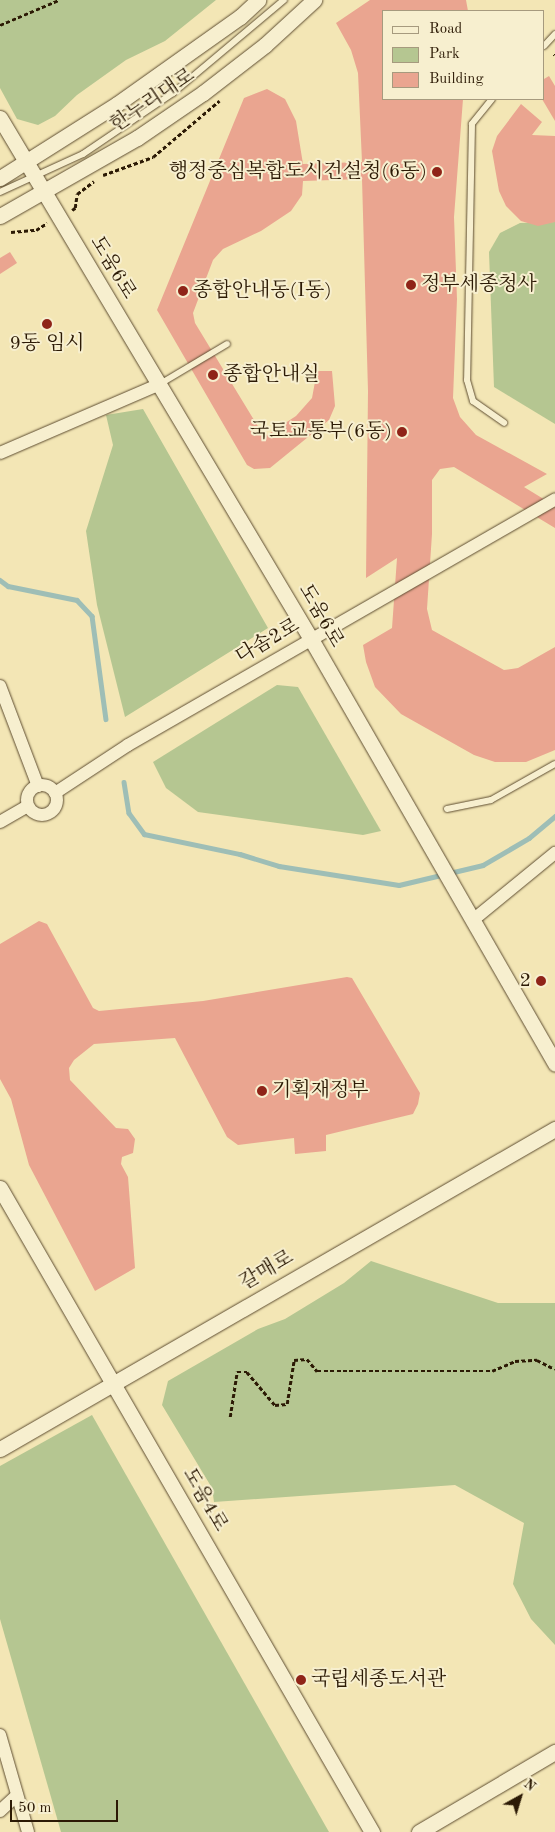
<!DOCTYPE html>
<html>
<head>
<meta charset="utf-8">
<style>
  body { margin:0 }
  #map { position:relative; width:555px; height:1832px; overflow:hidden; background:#f3e6b5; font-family:"Old Standard TT","Noto Serif KR",serif }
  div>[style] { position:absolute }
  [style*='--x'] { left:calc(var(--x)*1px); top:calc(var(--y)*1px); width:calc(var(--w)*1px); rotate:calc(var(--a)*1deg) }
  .green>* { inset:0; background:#b5c691 }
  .stream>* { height:4.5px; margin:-2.25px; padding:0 2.25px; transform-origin:2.25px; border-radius:2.25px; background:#9ebeb6 }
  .building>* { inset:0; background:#eaa590 }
  .path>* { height:2.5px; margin-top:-1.25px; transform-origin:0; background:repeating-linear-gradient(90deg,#2c1a05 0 4px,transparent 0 6.5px) }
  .roads { filter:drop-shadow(0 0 1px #5e4d31) drop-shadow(0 0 1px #5e4d31) }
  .service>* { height:6px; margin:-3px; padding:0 3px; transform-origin:3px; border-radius:3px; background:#f7efcf }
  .minor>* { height:12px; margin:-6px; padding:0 6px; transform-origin:6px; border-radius:6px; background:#f7efcf }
  .minor>.ring { margin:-6px; padding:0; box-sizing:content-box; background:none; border:12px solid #f7efcf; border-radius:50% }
  .tertiary>* { height:15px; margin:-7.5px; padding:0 7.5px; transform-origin:7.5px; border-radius:7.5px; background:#f7efcf }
  .dots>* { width:14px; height:14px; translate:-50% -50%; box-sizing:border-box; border:2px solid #f7efcf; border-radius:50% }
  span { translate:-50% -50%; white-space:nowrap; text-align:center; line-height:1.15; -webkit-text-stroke:4px #f7efcf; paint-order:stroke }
  .street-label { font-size:20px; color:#2c1a05 }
  .poi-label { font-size:20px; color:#2c1a05 }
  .right { translate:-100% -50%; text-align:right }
  .left { translate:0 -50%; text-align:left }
  .legend { position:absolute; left:382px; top:10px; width:162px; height:90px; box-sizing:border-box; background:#f7efcf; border:1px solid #a69a7e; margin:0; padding:6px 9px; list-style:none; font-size:15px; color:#2c1a05 }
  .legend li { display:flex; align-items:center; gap:10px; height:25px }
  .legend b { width:25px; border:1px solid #a69a7e }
  .north { position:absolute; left:495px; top:1772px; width:50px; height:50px; -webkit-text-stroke:4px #f7efcf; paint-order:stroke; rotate:39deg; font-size:14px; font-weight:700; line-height:20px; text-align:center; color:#2c1a05 }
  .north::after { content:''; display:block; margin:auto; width:18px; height:22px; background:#2c1a05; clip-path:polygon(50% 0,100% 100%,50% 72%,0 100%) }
  .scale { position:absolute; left:10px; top:1800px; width:108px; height:22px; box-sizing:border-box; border:2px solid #2c1a05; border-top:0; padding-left:6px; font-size:15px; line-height:18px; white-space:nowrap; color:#2c1a05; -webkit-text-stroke:4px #f7efcf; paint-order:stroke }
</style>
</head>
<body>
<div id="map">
  <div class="green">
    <div style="clip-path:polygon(0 0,216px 0,165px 41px,126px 60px,77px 95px,55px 116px,38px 125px,17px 119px,0 88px)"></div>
    <div style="clip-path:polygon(555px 222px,555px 424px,494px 387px,489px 252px,500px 233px,520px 223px)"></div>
    <div style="clip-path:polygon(143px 409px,268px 628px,125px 717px,97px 605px,86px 531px,113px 445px,106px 415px)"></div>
    <div style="clip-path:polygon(277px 685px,298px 687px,381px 831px,363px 835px,198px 812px,166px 788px,153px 762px)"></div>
    <div style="clip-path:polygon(371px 1261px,498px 1303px,555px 1303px,555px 1645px,531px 1619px,513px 1584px,524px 1523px,455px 1485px,214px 1502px,212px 1488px,162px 1405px,168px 1381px,258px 1329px,285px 1319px,344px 1283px)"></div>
    <div style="clip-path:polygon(92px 1415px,329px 1832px,61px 1832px,0 1619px,0 1466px)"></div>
  </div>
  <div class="stream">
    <div style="--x:0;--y:580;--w:10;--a:37"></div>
    <div style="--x:8;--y:586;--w:70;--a:11.5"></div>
    <div style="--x:77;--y:600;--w:22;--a:47"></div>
    <div style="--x:92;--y:616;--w:104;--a:82.3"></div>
    <div style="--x:124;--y:782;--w:31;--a:81"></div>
    <div style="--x:129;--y:813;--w:26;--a:54"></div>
    <div style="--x:144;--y:834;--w:98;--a:11.8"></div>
    <div style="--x:240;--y:854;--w:41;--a:17.1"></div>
    <div style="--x:279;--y:866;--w:121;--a:9"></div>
    <div style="--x:399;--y:885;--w:86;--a:-13.4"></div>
    <div style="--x:483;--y:865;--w:53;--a:-30.4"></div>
    <div style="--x:529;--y:838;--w:34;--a:-40"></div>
  </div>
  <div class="building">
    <div style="clip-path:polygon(370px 0,466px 0,468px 11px,384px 11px,384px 99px,463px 99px,454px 217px,457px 299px,453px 398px,460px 417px,476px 435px,547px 474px,524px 487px,555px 506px,555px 528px,454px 467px,440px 469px,432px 480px,432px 534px,427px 609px,432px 630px,504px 670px,518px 668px,555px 647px,555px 750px,526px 762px,495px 762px,474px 755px,401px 714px,375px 687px,366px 662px,363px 645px,392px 628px,397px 558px,366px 578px,368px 391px,362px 179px,303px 181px,302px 195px,291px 211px,261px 231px,223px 249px,213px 260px,193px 313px,195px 323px,262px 433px,267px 435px,296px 416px,312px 398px,317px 371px,332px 371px,335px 406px,329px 420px,270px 468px,254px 469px,247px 465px,157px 310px,244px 98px,267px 89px,285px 99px,296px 121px,303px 164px,362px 162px,358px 73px,351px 50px,336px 23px)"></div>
    <div style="clip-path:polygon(549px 76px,555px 86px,555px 121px,542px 99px,544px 79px)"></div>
    <div style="clip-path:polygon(521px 104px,542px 122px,532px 135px,555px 136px,555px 222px,538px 226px,521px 221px,506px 206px,499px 191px,492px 151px,497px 136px)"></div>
    <div style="clip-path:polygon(10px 252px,17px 263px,0 274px,0 258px)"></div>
    <div style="clip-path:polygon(39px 921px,47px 924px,93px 1008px,99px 1011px,203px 1001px,347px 977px,352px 978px,420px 1093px,418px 1104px,413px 1114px,326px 1135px,326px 1151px,295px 1154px,294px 1138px,238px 1145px,227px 1137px,175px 1038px,94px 1044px,74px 1060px,69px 1068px,70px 1080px,116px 1128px,128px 1129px,135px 1139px,133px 1153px,122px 1157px,121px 1164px,128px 1177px,135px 1268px,95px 1291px,29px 1165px,11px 1099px,0 1079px,0 944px)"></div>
  </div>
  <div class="path">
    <div style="--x:0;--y:25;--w:64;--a:-23"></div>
    <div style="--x:554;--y:54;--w:1;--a:45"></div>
    <div style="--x:103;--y:175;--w:53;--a:-19.8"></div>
    <div style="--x:153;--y:157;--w:87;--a:-40.3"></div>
    <div style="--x:72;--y:210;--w:4;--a:-34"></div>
    <div style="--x:75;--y:208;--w:14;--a:-82"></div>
    <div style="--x:77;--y:194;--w:21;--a:-37"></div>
    <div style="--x:11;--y:232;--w:25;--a:-5"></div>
    <div style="--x:36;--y:230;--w:13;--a:-32"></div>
    <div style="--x:230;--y:1417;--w:46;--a:-81.2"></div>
    <div style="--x:237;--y:1372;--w:10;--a:0"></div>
    <div style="--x:247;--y:1372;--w:43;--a:49.7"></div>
    <div style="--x:275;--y:1405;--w:12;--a:-5"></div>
    <div style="--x:287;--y:1404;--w:45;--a:-81"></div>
    <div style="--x:294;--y:1360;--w:13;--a:-4"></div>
    <div style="--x:307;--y:1359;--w:16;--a:50"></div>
    <div style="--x:317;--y:1371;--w:175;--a:0"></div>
    <div style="--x:492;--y:1371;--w:25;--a:-23"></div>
    <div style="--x:515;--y:1361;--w:22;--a:-3"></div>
    <div style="--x:537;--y:1360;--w:20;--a:27"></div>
  </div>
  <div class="roads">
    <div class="service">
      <div style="--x:544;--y:46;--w:16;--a:-47"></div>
      <div style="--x:492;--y:99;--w:32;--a:129"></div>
      <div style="--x:472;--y:124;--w:256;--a:91.1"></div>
      <div style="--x:467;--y:380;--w:22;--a:74"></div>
      <div style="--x:473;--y:401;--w:38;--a:35"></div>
      <div style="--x:0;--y:192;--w:91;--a:-24.6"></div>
      <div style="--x:83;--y:154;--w:109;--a:-34.1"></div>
      <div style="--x:173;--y:93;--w:145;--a:-40"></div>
      <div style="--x:160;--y:384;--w:78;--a:-30.8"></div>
      <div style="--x:447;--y:809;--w:45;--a:-11.6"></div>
      <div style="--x:491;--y:800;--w:73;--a:-29.4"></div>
    </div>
    <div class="minor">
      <div style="--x:0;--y:453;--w:174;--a:-23.3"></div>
      <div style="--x:0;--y:686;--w:107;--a:69.2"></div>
      <div class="ring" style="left:27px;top:785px;width:18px;height:18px"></div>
      <div style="--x:55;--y:793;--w:87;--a:-33.3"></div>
      <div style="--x:128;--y:745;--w:493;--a:-29.9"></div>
      <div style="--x:0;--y:822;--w:32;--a:-30"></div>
      <div style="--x:473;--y:920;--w:106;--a:-39.3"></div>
      <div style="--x:0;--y:1735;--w:101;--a:73.9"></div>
      <div style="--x:0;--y:1811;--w:23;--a:-43"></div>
    </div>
    <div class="tertiary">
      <div style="--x:0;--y:118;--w:607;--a:59.17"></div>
      <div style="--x:311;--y:639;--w:490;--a:60.1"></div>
      <div style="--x:0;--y:178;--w:138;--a:-32.3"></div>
      <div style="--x:117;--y:104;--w:151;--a:-35.3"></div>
      <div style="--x:240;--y:17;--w:25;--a:-43"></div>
      <div style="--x:0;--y:216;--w:158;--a:-29.7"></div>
      <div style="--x:137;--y:138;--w:80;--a:-34.3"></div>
      <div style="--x:203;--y:93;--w:78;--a:-37.7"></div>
      <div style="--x:265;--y:45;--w:67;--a:-42.6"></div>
      <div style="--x:0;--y:1188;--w:744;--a:59.99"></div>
      <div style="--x:0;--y:1449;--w:641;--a:-29.97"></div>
      <div style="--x:419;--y:1832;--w:158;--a:-30.5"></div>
    </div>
  </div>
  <div class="dots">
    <div style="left:437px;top:172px;background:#8f2418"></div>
    <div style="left:411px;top:285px;background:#8f2418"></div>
    <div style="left:183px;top:291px;background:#8f2418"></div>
    <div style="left:47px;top:324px;background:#8f2418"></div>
    <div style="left:213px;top:375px;background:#8f2418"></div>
    <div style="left:402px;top:432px;background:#8f2418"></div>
    <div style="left:541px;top:981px;background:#8f2418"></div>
    <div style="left:262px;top:1091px;background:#8f2418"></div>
    <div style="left:301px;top:1680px;background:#8f2418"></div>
  </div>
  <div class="street-label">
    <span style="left:153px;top:101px;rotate:-34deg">한누리대로</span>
    <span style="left:112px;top:268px;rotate:59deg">도움6로</span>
    <span style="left:320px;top:616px;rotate:60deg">도움6로</span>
    <span style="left:268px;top:642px;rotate:-30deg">다솜2로</span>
    <span style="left:267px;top:1271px;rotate:-30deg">갈매로</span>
    <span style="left:204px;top:1500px;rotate:60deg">도움4로</span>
  </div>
  <div class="poi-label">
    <span class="right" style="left:427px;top:172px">행정중심복합도시건설청(6동)</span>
    <span class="left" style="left:421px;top:285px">정부세종청사</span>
    <span class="left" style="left:193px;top:291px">종합안내동(I동)</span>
    <span style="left:47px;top:344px">9동 임시</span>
    <span class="left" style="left:223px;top:375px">종합안내실</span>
    <span class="right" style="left:392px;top:432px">국토교통부(6동)</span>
    <span class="right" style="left:531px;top:981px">2</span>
    <span class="left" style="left:272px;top:1091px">기획재정부</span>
    <span class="left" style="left:311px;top:1680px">국립세종도서관</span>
  </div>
  <ul class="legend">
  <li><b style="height:6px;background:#f7efcf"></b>Road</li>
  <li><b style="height:14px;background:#b5c691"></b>Park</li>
  <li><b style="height:14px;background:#eaa590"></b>Building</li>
  </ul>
  <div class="north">N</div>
  <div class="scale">50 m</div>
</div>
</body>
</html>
